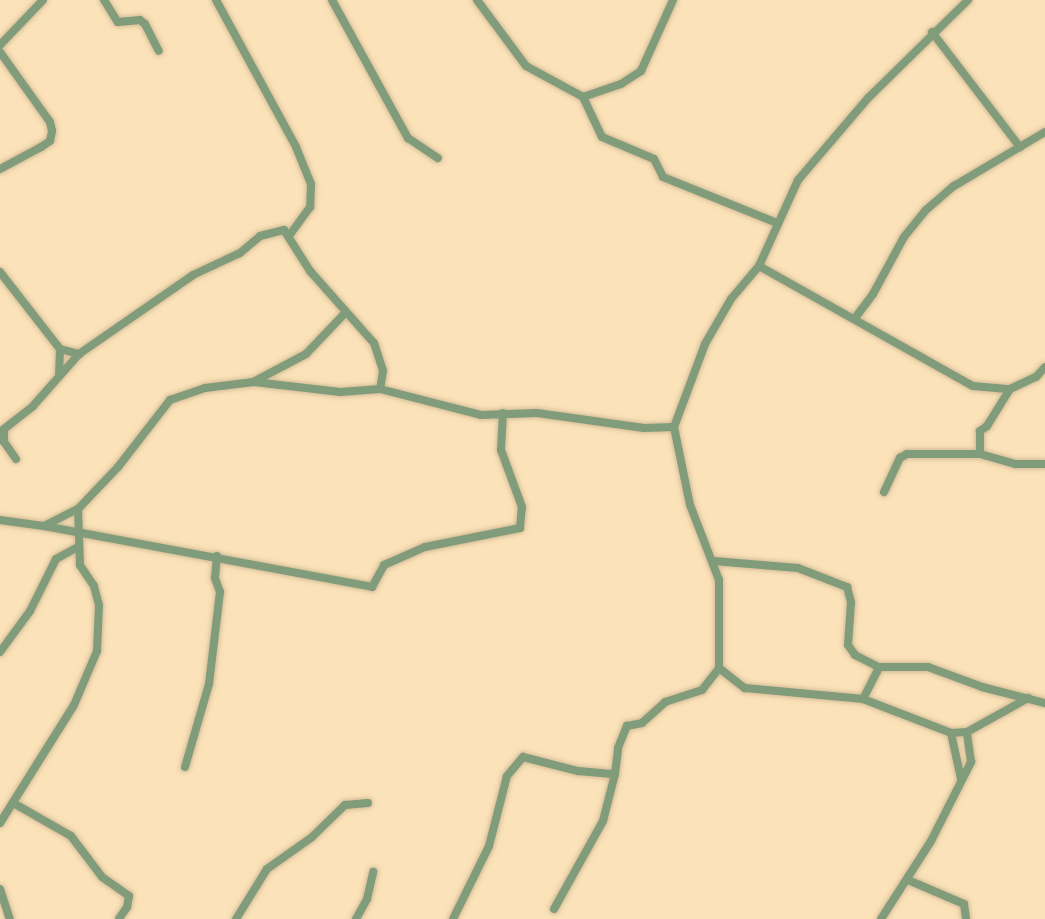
<!DOCTYPE html>
<html>
<head>
<meta charset="utf-8">
<style>
  body { margin:0 }
  #map { position:relative; width:1045px; height:919px; overflow:hidden; background:#fbe2b9; font-family:Cabin,sans-serif }
  div>[style] { position:absolute }
  [style*='--x'] { left:calc(var(--x)*1px); top:calc(var(--y)*1px); width:calc(var(--w)*1px); rotate:calc(var(--a)*1deg) }
  .roads { filter:drop-shadow(0 0 2px #d4bd98) drop-shadow(0 0 2px #d4bd98) }
  .street>* { height:8px; margin:-4px; padding:0 4px; transform-origin:4px; border-radius:4px; background:#819c7a }
  span { translate:-50% -50%; white-space:nowrap; text-align:center; line-height:1.15; -webkit-text-stroke:5px #fff; paint-order:stroke }
</style>
</head>
<body>
<div id="map">
  <div class="roads">
    <div class="street">
      <div style="--x:104;--y:0;--w:26;--a:58"></div>
      <div style="--x:118;--y:22;--w:22;--a:-5"></div>
      <div style="--x:140;--y:20;--w:6;--a:39"></div>
      <div style="--x:145;--y:24;--w:30;--a:63"></div>
      <div style="--x:216;--y:0;--w:167;--a:61.4"></div>
      <div style="--x:296;--y:147;--w:40;--a:68"></div>
      <div style="--x:311;--y:184;--w:23;--a:92"></div>
      <div style="--x:310;--y:207;--w:34;--a:126"></div>
      <div style="--x:332;--y:0;--w:158;--a:61.2"></div>
      <div style="--x:408;--y:138;--w:36;--a:34"></div>
      <div style="--x:477;--y:0;--w:82;--a:53.4"></div>
      <div style="--x:526;--y:66;--w:65;--a:28.5"></div>
      <div style="--x:583;--y:97;--w:40;--a:-18.9"></div>
      <div style="--x:621;--y:84;--w:24;--a:-33"></div>
      <div style="--x:641;--y:71;--w:78;--a:-65.7"></div>
      <div style="--x:932;--y:32;--w:145;--a:52.6"></div>
      <div style="--x:0;--y:45;--w:62;--a:-46.3"></div>
      <div style="--x:0;--y:52;--w:86;--a:54.5"></div>
      <div style="--x:50;--y:122;--w:9;--a:77"></div>
      <div style="--x:52;--y:131;--w:10;--a:101"></div>
      <div style="--x:50;--y:141;--w:11;--a:146"></div>
      <div style="--x:41;--y:147;--w:47;--a:151.8"></div>
      <div style="--x:583;--y:97;--w:44;--a:64.6"></div>
      <div style="--x:602;--y:137;--w:56;--a:22.9"></div>
      <div style="--x:654;--y:159;--w:20;--a:63"></div>
      <div style="--x:663;--y:177;--w:123;--a:22"></div>
      <div style="--x:759;--y:266;--w:245;--a:29.3"></div>
      <div style="--x:973;--y:386;--w:37;--a:5"></div>
      <div style="--x:1010;--y:389;--w:29;--a:-25"></div>
      <div style="--x:1036;--y:377;--w:13;--a:-48"></div>
      <div style="--x:0;--y:272;--w:98;--a:52.1"></div>
      <div style="--x:60;--y:349;--w:27;--a:92"></div>
      <div style="--x:855;--y:318;--w:30;--a:-53"></div>
      <div style="--x:873;--y:294;--w:65;--a:-61.5"></div>
      <div style="--x:904;--y:237;--w:35;--a:-51"></div>
      <div style="--x:926;--y:210;--w:37;--a:-41"></div>
      <div style="--x:954;--y:186;--w:106;--a:-30.7"></div>
      <div style="--x:60;--y:349;--w:20;--a:15"></div>
      <div style="--x:255;--y:381;--w:58;--a:-27.9"></div>
      <div style="--x:306;--y:354;--w:58;--a:-46.4"></div>
      <div style="--x:1010;--y:389;--w:44;--a:121.9"></div>
      <div style="--x:987;--y:426;--w:9;--a:144"></div>
      <div style="--x:980;--y:431;--w:23;--a:90"></div>
      <div style="--x:980;--y:454;--w:37;--a:16"></div>
      <div style="--x:1016;--y:464;--w:29;--a:0"></div>
      <div style="--x:16;--y:459;--w:21;--a:-125"></div>
      <div style="--x:4;--y:442;--w:13;--a:-90"></div>
      <div style="--x:4;--y:429;--w:37;--a:-38"></div>
      <div style="--x:33;--y:406;--w:69;--a:-48.5"></div>
      <div style="--x:79;--y:354;--w:139;--a:-34.7"></div>
      <div style="--x:193;--y:275;--w:52;--a:-25.1"></div>
      <div style="--x:240;--y:253;--w:26;--a:-40"></div>
      <div style="--x:260;--y:236;--w:25;--a:-14"></div>
      <div style="--x:284;--y:230;--w:49;--a:57.6"></div>
      <div style="--x:310;--y:271;--w:96;--a:48.4"></div>
      <div style="--x:374;--y:343;--w:29;--a:72"></div>
      <div style="--x:383;--y:371;--w:18;--a:99"></div>
      <div style="--x:380;--y:389;--w:104;--a:14.4"></div>
      <div style="--x:481;--y:415;--w:56;--a:-2"></div>
      <div style="--x:537;--y:413;--w:108;--a:8"></div>
      <div style="--x:644;--y:428;--w:30;--a:-2"></div>
      <div style="--x:884;--y:492;--w:38;--a:-65"></div>
      <div style="--x:900;--y:458;--w:8;--a:-30"></div>
      <div style="--x:907;--y:454;--w:73;--a:0"></div>
      <div style="--x:0;--y:520;--w:44;--a:7.8"></div>
      <div style="--x:44;--y:526;--w:38;--a:-27"></div>
      <div style="--x:78;--y:509;--w:58;--a:-46.4"></div>
      <div style="--x:118;--y:467;--w:85;--a:-52.2"></div>
      <div style="--x:170;--y:400;--w:37;--a:-19"></div>
      <div style="--x:205;--y:388;--w:49;--a:-7"></div>
      <div style="--x:254;--y:382;--w:87;--a:6.6"></div>
      <div style="--x:340;--y:392;--w:40;--a:-4.3"></div>
      <div style="--x:44;--y:526;--w:334;--a:10.5"></div>
      <div style="--x:372;--y:587;--w:25;--a:-61"></div>
      <div style="--x:384;--y:565;--w:45;--a:-23.7"></div>
      <div style="--x:425;--y:547;--w:97;--a:-11.3"></div>
      <div style="--x:520;--y:528;--w:21;--a:-85"></div>
      <div style="--x:522;--y:507;--w:61;--a:-110.2"></div>
      <div style="--x:501;--y:450;--w:37;--a:-87"></div>
      <div style="--x:714;--y:561;--w:84;--a:4.8"></div>
      <div style="--x:798;--y:568;--w:53;--a:21.2"></div>
      <div style="--x:847;--y:587;--w:16;--a:75"></div>
      <div style="--x:851;--y:602;--w:43;--a:94"></div>
      <div style="--x:848;--y:645;--w:12;--a:55"></div>
      <div style="--x:855;--y:655;--w:27;--a:27"></div>
      <div style="--x:879;--y:667;--w:49;--a:0"></div>
      <div style="--x:928;--y:667;--w:58;--a:20.3"></div>
      <div style="--x:982;--y:687;--w:65;--a:14.3"></div>
      <div style="--x:0;--y:652;--w:51;--a:-53.8"></div>
      <div style="--x:30;--y:611;--w:58;--a:-63.4"></div>
      <div style="--x:56;--y:559;--w:25;--a:-29"></div>
      <div style="--x:719;--y:668;--w:33;--a:38"></div>
      <div style="--x:745;--y:688;--w:119;--a:5.3"></div>
      <div style="--x:863;--y:699;--w:94;--a:21.1"></div>
      <div style="--x:951;--y:733;--w:16;--a:-4"></div>
      <div style="--x:863;--y:699;--w:36;--a:-63"></div>
      <div style="--x:951;--y:733;--w:47;--a:77.7"></div>
      <div style="--x:185;--y:767;--w:86;--a:-73.9"></div>
      <div style="--x:209;--y:684;--w:93;--a:-83.2"></div>
      <div style="--x:220;--y:592;--w:15;--a:-110"></div>
      <div style="--x:215;--y:578;--w:22;--a:-85"></div>
      <div style="--x:15;--y:804;--w:64;--a:29.7"></div>
      <div style="--x:71;--y:836;--w:51;--a:52.9"></div>
      <div style="--x:102;--y:877;--w:33;--a:35"></div>
      <div style="--x:129;--y:896;--w:11;--a:100"></div>
      <div style="--x:127;--y:907;--w:14;--a:124"></div>
      <div style="--x:0;--y:823;--w:139;--a:-57.9"></div>
      <div style="--x:74;--y:705;--w:59;--a:-66.9"></div>
      <div style="--x:97;--y:651;--w:46;--a:-87.5"></div>
      <div style="--x:99;--y:605;--w:20;--a:-105"></div>
      <div style="--x:94;--y:586;--w:25;--a:-124"></div>
      <div style="--x:80;--y:565;--w:56;--a:-92"></div>
      <div style="--x:908;--y:880;--w:61;--a:23.2"></div>
      <div style="--x:964;--y:904;--w:15;--a:82"></div>
      <div style="--x:0;--y:889;--w:32;--a:72"></div>
      <div style="--x:554;--y:909;--w:101;--a:-60.9"></div>
      <div style="--x:603;--y:821;--w:49;--a:-75.7"></div>
      <div style="--x:236;--y:919;--w:59;--a:-58.2"></div>
      <div style="--x:267;--y:869;--w:55;--a:-35.4"></div>
      <div style="--x:312;--y:837;--w:46;--a:-44.1"></div>
      <div style="--x:345;--y:805;--w:23;--a:-5"></div>
      <div style="--x:356;--y:919;--w:23;--a:-61"></div>
      <div style="--x:367;--y:899;--w:28;--a:-77"></div>
      <div style="--x:453;--y:919;--w:81;--a:-63.7"></div>
      <div style="--x:489;--y:846;--w:72;--a:-75.6"></div>
      <div style="--x:507;--y:776;--w:25;--a:-50"></div>
      <div style="--x:523;--y:757;--w:57;--a:14.3"></div>
      <div style="--x:578;--y:771;--w:37;--a:5"></div>
      <div style="--x:615;--y:774;--w:26;--a:-83"></div>
      <div style="--x:618;--y:748;--w:24;--a:-68"></div>
      <div style="--x:627;--y:726;--w:15;--a:-11"></div>
      <div style="--x:642;--y:723;--w:31;--a:-42"></div>
      <div style="--x:665;--y:702;--w:39;--a:-18"></div>
      <div style="--x:702;--y:690;--w:28;--a:-52"></div>
      <div style="--x:719;--y:668;--w:88;--a:-90"></div>
      <div style="--x:719;--y:580;--w:80;--a:-111.1"></div>
      <div style="--x:690;--y:505;--w:80;--a:-101.6"></div>
      <div style="--x:674;--y:427;--w:89;--a:-69.5"></div>
      <div style="--x:705;--y:344;--w:52;--a:-60"></div>
      <div style="--x:731;--y:299;--w:43;--a:-49.7"></div>
      <div style="--x:759;--y:266;--w:94;--a:-65.6"></div>
      <div style="--x:798;--y:180;--w:108;--a:-49.5"></div>
      <div style="--x:868;--y:98;--w:140;--a:-44.4"></div>
      <div style="--x:881;--y:919;--w:93;--a:-57.3"></div>
      <div style="--x:931;--y:841;--w:89;--a:-63.1"></div>
      <div style="--x:971;--y:762;--w:30;--a:-98"></div>
      <div style="--x:967;--y:732;--w:70;--a:-29.1"></div>
    </div>
  </div>
</div>
</body>
</html>
